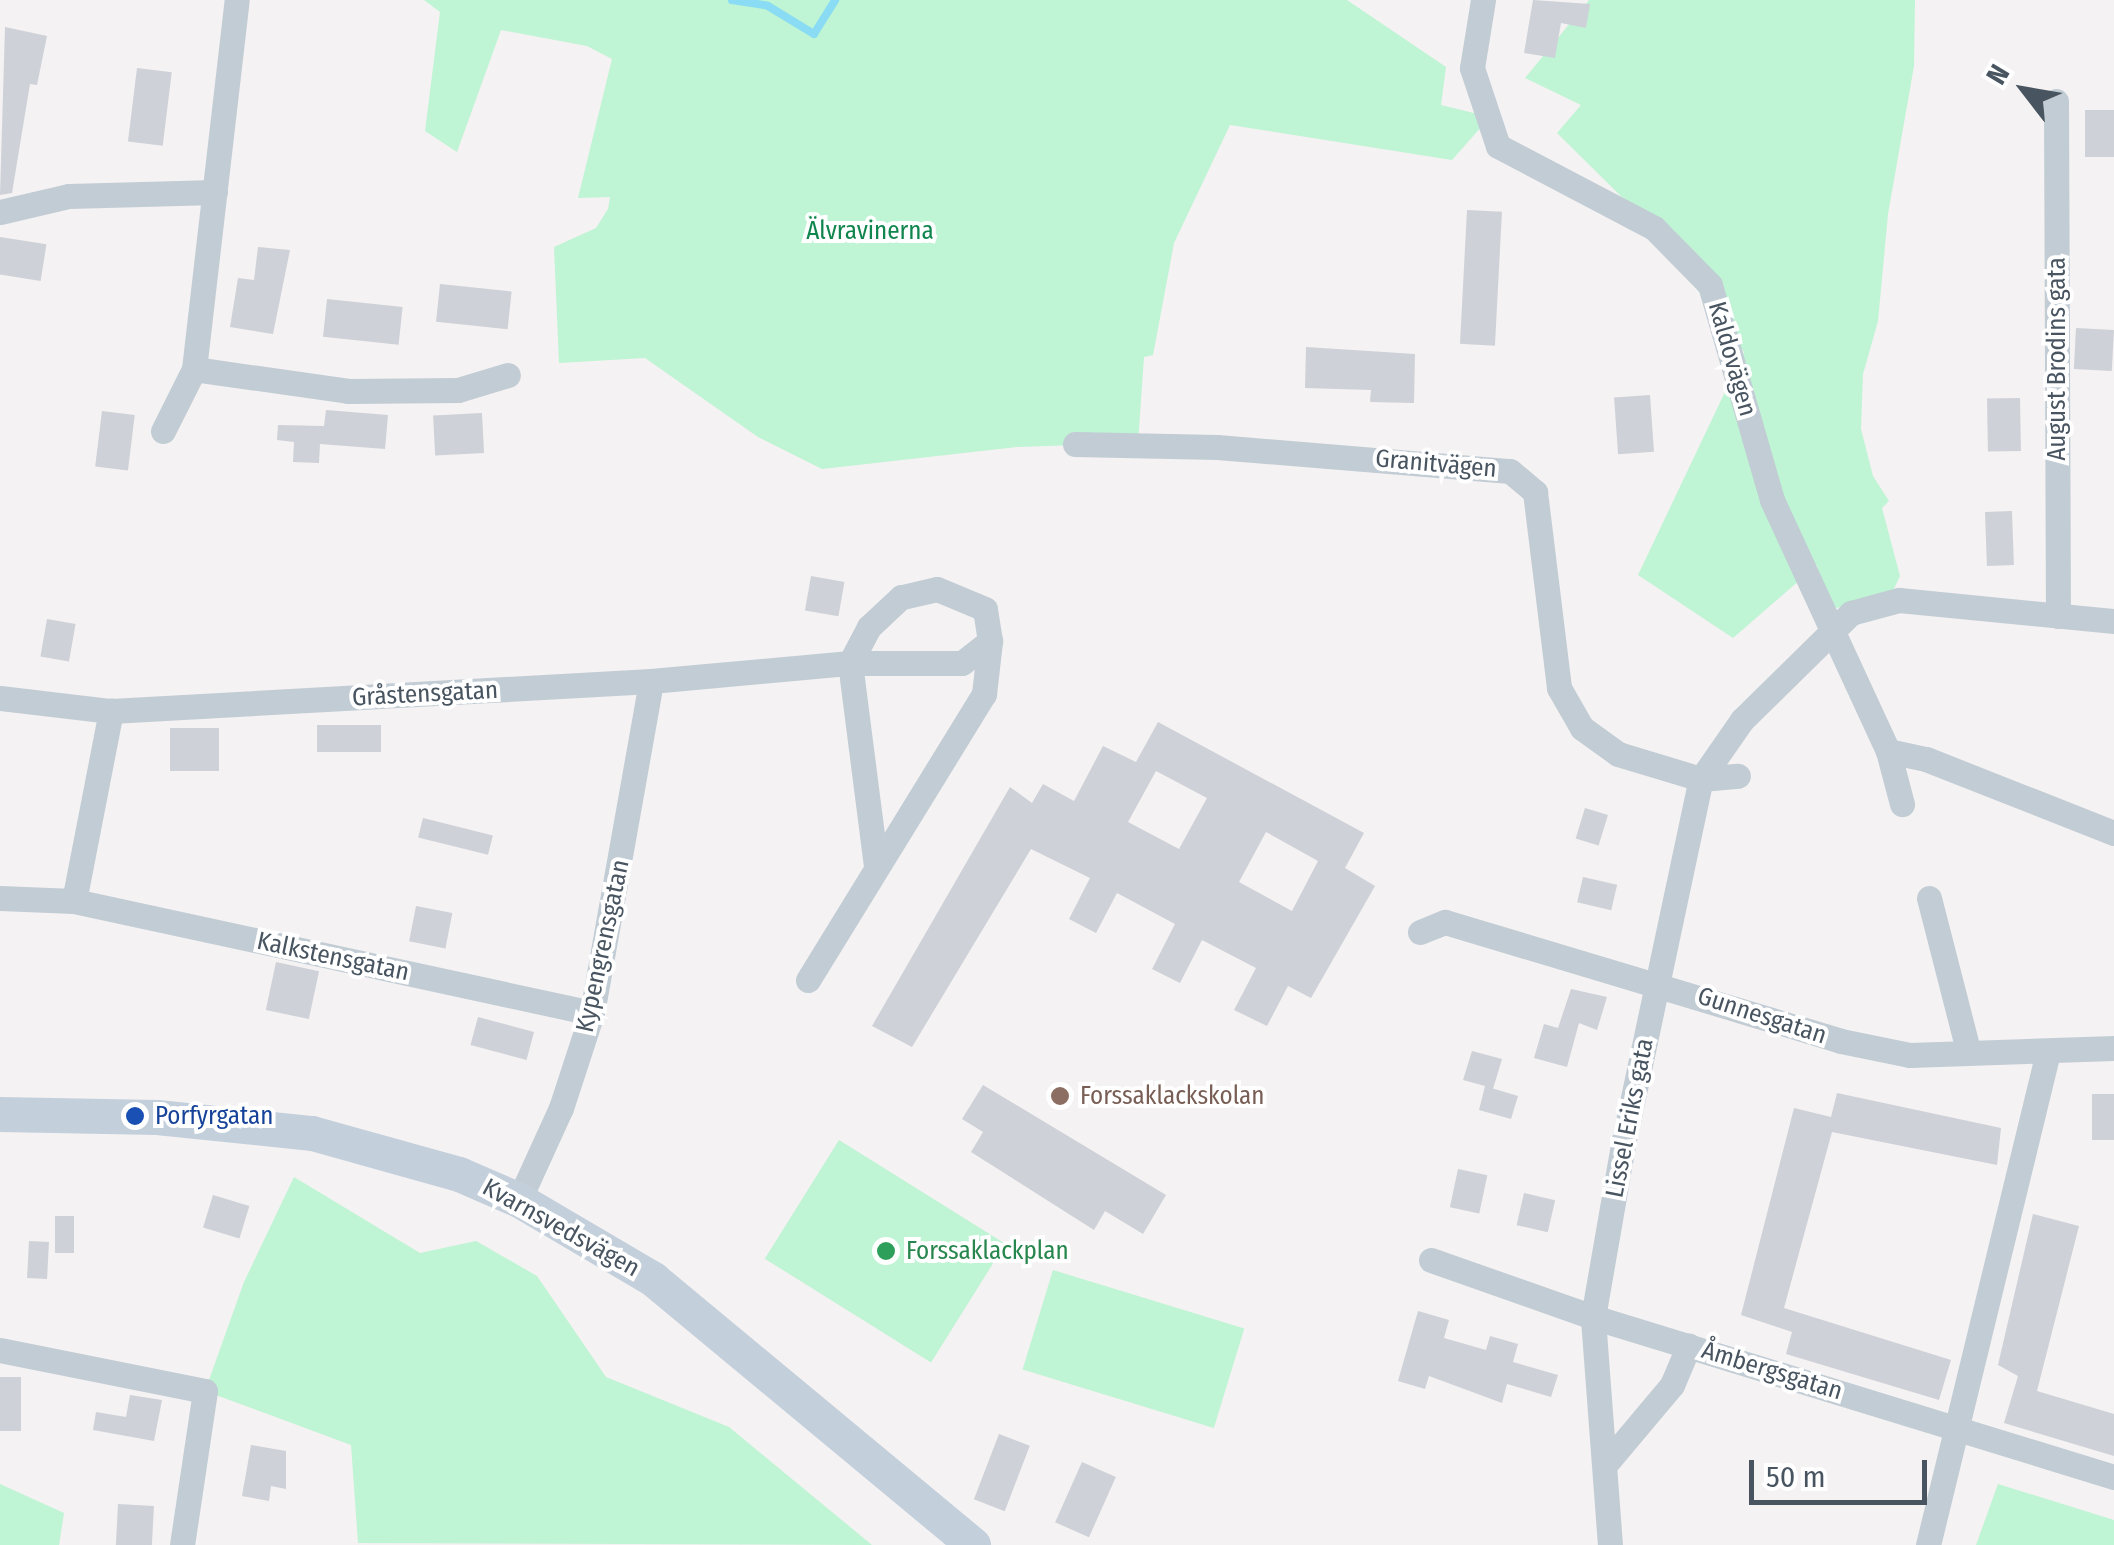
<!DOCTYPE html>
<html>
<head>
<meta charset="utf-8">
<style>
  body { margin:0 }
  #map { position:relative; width:2114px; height:1545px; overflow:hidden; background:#f4f2f2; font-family:"Fira Sans Condensed",sans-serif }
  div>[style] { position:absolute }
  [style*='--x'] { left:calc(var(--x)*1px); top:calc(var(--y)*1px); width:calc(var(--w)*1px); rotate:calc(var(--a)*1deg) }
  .green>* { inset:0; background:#bff4d4; transform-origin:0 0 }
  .stream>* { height:8px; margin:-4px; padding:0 4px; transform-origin:4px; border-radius:4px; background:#89dcf4 }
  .building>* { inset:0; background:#ced1d7; transform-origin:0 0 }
  .street>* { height:25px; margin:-12.5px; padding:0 12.5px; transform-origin:12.5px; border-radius:12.5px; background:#c2ccd4 }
  .secondary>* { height:35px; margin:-17.5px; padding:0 17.5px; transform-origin:17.5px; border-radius:17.5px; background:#c4cfdc }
  .dots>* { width:28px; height:28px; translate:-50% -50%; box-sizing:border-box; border:5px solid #fff; border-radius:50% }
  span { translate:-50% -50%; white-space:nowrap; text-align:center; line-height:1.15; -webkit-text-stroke:8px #fff; paint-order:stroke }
  .park-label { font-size:25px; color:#10854d }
  .street-label { font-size:25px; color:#485561 }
  .education-label { font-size:25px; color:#785e54 }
  .left { translate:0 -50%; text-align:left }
  .transit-label { font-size:25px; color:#164399 }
  .leisure-label { font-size:25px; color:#27864d }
  .north { position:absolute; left:1974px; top:40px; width:100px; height:100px; -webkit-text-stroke:8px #fff; paint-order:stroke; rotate:301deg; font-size:28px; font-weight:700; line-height:40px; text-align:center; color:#485561 }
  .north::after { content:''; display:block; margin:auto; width:35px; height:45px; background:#485561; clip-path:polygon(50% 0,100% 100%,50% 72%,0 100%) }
  .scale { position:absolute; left:1749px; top:1460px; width:178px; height:45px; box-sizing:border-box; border:5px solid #485561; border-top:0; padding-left:12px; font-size:30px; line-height:35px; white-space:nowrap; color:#485561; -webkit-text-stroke:8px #fff; paint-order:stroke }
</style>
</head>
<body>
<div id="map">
  <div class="green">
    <div style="clip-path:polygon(424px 0,1347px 0,1446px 67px,1441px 105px,1490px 117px,1452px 160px,1230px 125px,1174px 243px,1153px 355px,1144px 357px,1138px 443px,1017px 447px,822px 469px,758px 437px,645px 358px,559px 363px,554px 247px,596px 228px,608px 209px,610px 197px,578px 198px,612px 59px,587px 46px,501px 30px,457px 152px,425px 131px,440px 12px)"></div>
    <div style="clip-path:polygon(1589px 0,1915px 0,1914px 66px,1888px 214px,1878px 321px,1863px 374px,1861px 429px,1873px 476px,1889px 501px,1882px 508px,1900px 576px,1891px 595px,1836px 608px,1821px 590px,1817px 565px,1733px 638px,1638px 575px,1744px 352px,1644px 219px,1557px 133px,1581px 105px,1525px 78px)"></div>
    <div style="left:839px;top:1140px;width:196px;height:140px;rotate:32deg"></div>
    <div style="clip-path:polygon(294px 1177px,420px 1253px,476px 1241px,537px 1276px,606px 1377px,729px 1427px,872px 1545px,358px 1543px,351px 1445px,205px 1391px,244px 1282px)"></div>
    <div style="left:1053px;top:1270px;width:200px;height:104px;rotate:17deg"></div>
    <div style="clip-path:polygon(0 1484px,64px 1513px,59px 1545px,0 1545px)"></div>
    <div style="clip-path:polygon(1998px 1484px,2114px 1520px,2114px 1545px,1976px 1545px)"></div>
  </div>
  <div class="stream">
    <div style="--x:732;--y:0;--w:36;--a:9"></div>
    <div style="--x:768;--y:6;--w:54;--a:31.3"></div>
    <div style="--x:814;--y:34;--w:40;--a:-58"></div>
  </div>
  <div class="building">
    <div style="clip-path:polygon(1533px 0,1590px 4px,1586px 28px,1561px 23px,1555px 58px,1524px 53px)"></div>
    <div style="clip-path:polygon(5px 27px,47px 36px,37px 85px,30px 84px,12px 193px,0 195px)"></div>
    <div style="left:137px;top:68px;width:35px;height:74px;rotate:7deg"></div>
    <div style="left:2114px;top:110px;width:47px;height:29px;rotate:90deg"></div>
    <div style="left:1467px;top:210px;width:35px;height:134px;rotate:3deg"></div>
    <div style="left:0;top:237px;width:47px;height:37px;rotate:9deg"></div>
    <div style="clip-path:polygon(258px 247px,290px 250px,273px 334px,230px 327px,238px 278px,254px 280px)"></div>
    <div style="left:440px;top:284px;width:72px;height:38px;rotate:6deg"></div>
    <div style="left:327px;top:299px;width:76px;height:38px;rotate:6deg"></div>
    <div style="left:2076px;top:328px;width:38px;height:41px;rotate:3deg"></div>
    <div style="clip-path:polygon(1306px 347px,1415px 354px,1414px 403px,1370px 402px,1371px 390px,1305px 388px)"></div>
    <div style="left:1650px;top:395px;width:57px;height:36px;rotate:86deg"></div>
    <div style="left:2020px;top:398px;width:53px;height:33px;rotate:89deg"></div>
    <div style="clip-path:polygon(326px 410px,388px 415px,385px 449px,320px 444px,319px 463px,293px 462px,294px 442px,277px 440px,278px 425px,324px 426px)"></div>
    <div style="left:102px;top:411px;width:33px;height:56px;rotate:7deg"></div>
    <div style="left:482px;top:413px;width:40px;height:49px;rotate:87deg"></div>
    <div style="left:2012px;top:511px;width:54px;height:27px;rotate:88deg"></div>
    <div style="left:811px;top:576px;width:34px;height:35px;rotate:10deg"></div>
    <div style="left:47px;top:619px;width:29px;height:38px;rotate:10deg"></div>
    <div style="clip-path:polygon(evenodd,1158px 722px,1364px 833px,1345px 868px,1375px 886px,1311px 998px,1288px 986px,1267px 1026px,1234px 1010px,1256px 968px,1202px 940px,1180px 983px,1152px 969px,1175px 924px,1117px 893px,1096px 933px,1069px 919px,1090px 878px,1031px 849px,912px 1047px,872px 1026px,1010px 787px,1032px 803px,1043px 784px,1074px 801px,1103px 746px,1136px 762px,1158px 722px,1156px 771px,1207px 798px,1179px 849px,1128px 822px,1156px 771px,1158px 722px,1266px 832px,1318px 861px,1292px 911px,1239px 882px,1266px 832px)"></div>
    <div style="left:381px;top:725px;width:27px;height:64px;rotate:90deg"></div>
    <div style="left:170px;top:728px;width:49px;height:43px"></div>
    <div style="left:1585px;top:808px;width:24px;height:32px;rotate:17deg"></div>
    <div style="left:423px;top:818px;width:72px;height:20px;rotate:14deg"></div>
    <div style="left:1583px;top:877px;width:35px;height:26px;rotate:13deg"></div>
    <div style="left:416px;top:906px;width:37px;height:36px;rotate:11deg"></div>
    <div style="left:276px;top:962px;width:44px;height:49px;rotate:12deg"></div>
    <div style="clip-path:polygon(1571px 989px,1607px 997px,1597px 1030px,1579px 1023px,1567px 1067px,1534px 1058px,1544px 1024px,1558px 1028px)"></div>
    <div style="left:478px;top:1017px;width:58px;height:29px;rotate:15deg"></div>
    <div style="clip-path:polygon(1472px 1051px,1502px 1059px,1493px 1089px,1488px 1087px,1518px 1096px,1511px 1119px,1479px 1110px,1485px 1086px,1463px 1080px)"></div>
    <div style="clip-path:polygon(983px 1085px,1166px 1195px,1143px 1234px,1105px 1211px,1094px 1230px,971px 1152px,983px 1132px,962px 1119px)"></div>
    <div style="clip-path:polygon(1837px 1093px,2001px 1128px,1997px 1165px,1832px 1132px,1784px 1308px,1951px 1360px,1939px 1400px,1786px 1354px,1792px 1332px,1741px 1315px,1794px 1108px,1831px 1117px)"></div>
    <div style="left:2092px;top:1094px;width:22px;height:46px"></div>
    <div style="left:1458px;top:1169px;width:30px;height:39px;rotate:12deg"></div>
    <div style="left:1524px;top:1193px;width:32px;height:33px;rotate:13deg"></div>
    <div style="left:213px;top:1195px;width:38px;height:34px;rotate:17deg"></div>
    <div style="clip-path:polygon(2033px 1214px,2079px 1226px,2037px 1391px,2114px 1414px,2114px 1456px,2004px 1423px,2018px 1376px,1998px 1365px)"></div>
    <div style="left:55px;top:1216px;width:19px;height:37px"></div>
    <div style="left:29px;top:1241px;width:20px;height:37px;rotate:3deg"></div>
    <div style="clip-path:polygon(1418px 1311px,1449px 1320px,1444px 1338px,1486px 1350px,1490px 1336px,1518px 1344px,1513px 1362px,1558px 1375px,1551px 1397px,1507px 1384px,1502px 1403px,1429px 1376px,1425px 1389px,1398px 1381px)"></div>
    <div style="left:0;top:1377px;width:21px;height:54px"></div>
    <div style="clip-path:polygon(130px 1395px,162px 1400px,154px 1441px,93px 1430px,96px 1412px,126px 1417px)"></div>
    <div style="left:999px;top:1434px;width:33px;height:70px;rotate:21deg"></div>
    <div style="clip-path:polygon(251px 1445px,286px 1451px,286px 1489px,271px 1486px,269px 1501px,242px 1496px)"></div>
    <div style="left:1082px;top:1462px;width:37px;height:66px;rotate:24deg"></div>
    <div style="left:118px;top:1504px;width:36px;height:41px;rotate:3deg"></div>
  </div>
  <div class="street">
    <div style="--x:1483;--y:0;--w:69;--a:99.2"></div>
    <div style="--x:1472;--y:68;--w:82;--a:71.6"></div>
    <div style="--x:1498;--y:146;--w:176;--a:27.7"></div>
    <div style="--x:1654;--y:228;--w:80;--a:45.5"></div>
    <div style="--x:1710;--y:285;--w:224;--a:73.9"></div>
    <div style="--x:1772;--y:500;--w:277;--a:65.2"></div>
    <div style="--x:1888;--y:751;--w:39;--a:12"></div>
    <div style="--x:1926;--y:759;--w:202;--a:21.5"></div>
    <div style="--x:2056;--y:101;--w:515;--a:89.78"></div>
    <div style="--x:0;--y:212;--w:71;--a:-13.1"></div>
    <div style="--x:69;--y:196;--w:146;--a:-1.6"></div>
    <div style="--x:194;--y:369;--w:156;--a:8.1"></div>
    <div style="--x:348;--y:391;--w:110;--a:-0.5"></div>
    <div style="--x:458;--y:390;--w:52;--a:-16.7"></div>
    <div style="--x:163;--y:431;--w:69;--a:-63.4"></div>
    <div style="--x:194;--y:369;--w:371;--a:-83.4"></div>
    <div style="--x:1075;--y:444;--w:142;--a:1.2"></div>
    <div style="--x:1217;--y:447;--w:294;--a:4.7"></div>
    <div style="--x:1510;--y:471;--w:33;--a:40"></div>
    <div style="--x:1535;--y:492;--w:197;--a:83"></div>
    <div style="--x:1559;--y:688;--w:46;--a:60.1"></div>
    <div style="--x:1582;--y:728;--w:44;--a:35.8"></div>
    <div style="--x:1618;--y:754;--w:87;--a:16.8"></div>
    <div style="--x:1701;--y:779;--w:72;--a:-55.2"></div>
    <div style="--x:1742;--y:720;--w:153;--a:-44.5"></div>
    <div style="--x:1851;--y:613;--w:50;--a:-15.2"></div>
    <div style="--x:1899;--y:600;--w:216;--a:5.6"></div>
    <div style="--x:850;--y:663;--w:204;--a:82.7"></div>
    <div style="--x:0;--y:698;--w:112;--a:6.7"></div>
    <div style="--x:111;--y:711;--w:541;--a:-3.18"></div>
    <div style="--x:651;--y:681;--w:200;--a:-5.2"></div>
    <div style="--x:850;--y:663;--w:112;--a:0"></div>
    <div style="--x:962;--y:663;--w:36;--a:-38"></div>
    <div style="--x:990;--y:641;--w:32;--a:-99"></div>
    <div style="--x:985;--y:609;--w:52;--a:-157.4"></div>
    <div style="--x:937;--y:589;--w:37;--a:167"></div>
    <div style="--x:901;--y:597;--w:44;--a:136.8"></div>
    <div style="--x:869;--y:627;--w:41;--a:117.8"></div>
    <div style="--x:1888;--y:751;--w:55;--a:75.2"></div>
    <div style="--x:0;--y:898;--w:74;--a:2.3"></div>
    <div style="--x:74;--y:901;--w:530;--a:12.2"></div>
    <div style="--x:1929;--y:898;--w:157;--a:75.6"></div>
    <div style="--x:74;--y:901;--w:194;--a:-79"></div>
    <div style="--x:1420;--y:932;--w:27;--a:-22"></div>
    <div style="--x:1445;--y:922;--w:413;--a:16.7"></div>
    <div style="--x:1841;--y:1041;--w:70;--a:11.5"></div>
    <div style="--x:1910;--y:1055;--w:204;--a:-2"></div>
    <div style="--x:808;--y:980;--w:336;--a:-58.4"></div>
    <div style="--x:984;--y:694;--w:53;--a:-83.5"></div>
    <div style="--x:519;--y:1200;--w:101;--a:-65.5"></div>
    <div style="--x:561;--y:1108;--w:100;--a:-71.9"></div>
    <div style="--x:592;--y:1013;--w:337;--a:-79.9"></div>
    <div style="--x:1431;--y:1260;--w:172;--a:19.4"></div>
    <div style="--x:1593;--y:1317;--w:545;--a:17.07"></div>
    <div style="--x:0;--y:1350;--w:209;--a:11.3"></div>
    <div style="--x:205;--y:1391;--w:156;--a:98.5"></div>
    <div style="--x:1609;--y:1460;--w:98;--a:-50"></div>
    <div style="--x:1672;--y:1385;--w:43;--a:-67"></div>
    <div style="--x:1610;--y:1545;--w:229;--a:-94.3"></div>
    <div style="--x:1593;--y:1317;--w:180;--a:-80.1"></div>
    <div style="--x:1624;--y:1140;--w:369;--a:-78"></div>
    <div style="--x:1701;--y:779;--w:37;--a:-5"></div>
    <div style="--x:1928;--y:1545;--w:507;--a:-76.32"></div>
  </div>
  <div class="secondary">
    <div style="--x:0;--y:1114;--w:157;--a:1.1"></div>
    <div style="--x:157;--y:1117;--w:156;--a:5.9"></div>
    <div style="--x:312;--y:1133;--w:153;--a:15.6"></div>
    <div style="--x:459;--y:1174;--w:65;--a:23.4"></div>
    <div style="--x:519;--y:1200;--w:156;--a:30.5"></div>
    <div style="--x:653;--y:1279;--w:416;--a:39.7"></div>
  </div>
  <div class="dots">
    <div style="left:1060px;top:1096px;background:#8d6e63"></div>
    <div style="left:135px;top:1116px;background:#1a4fb4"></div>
    <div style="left:886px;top:1251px;background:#2e9e5b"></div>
  </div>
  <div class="park-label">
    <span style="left:870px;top:231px">Älvravinerna</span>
  </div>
  <div class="street-label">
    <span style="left:1732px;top:359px;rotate:74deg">Kaldovägen</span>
    <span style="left:2057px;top:359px;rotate:-90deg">August Brodins gata</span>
    <span style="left:1436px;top:464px;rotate:5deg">Granitvägen</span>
    <span style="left:425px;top:694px;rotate:-3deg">Gråstensgatan</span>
    <span style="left:603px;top:946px;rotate:-78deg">Kypengrensgatan</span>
    <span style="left:333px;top:957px;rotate:12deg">Kalkstensgatan</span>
    <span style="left:1762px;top:1016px;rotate:18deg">Gunnesgatan</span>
    <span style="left:1630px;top:1118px;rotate:-79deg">Lissel Eriks gata</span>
    <span style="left:561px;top:1228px;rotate:29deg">Kvarnsvedsvägen</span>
    <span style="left:1772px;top:1371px;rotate:17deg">Åmbergsgatan</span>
  </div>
  <div class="education-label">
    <span class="left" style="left:1080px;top:1096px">Forssaklackskolan</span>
  </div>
  <div class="transit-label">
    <span class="left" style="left:155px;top:1116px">Porfyrgatan</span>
  </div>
  <div class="leisure-label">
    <span class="left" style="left:906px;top:1251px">Forssaklackplan</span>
  </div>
  <div class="north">N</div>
  <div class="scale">50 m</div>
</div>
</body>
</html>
